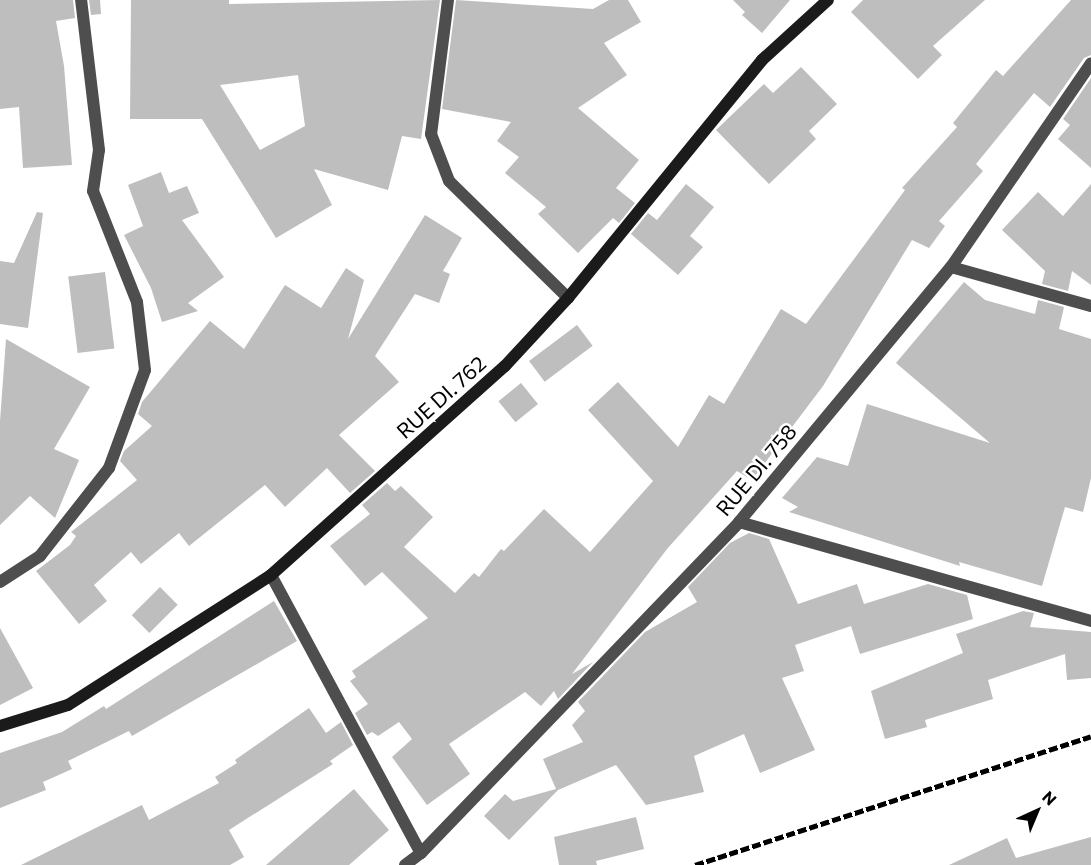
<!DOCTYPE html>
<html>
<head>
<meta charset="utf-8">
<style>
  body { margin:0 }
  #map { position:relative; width:1091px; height:865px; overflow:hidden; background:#fff; font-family:Commissioner,sans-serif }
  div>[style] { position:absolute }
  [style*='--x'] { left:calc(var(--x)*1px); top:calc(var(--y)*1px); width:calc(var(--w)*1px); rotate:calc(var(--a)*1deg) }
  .building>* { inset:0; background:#bebebe; transform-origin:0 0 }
  .street>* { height:12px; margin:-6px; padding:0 6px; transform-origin:6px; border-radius:6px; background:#4e4e4e }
  .secondary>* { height:12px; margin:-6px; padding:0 6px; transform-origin:6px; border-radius:6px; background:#1b1b1b }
  .rail>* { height:4.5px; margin-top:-2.25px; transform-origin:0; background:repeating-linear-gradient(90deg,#000 0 9px,transparent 0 12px) }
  span { translate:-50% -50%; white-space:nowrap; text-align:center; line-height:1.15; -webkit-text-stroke:5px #fff; paint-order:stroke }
  .street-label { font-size:21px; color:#000 }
  .north { position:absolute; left:1007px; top:781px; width:60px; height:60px; -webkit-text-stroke:4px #fff; paint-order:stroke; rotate:44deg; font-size:16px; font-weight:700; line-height:24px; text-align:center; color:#000 }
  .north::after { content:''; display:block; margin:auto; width:21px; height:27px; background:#000; clip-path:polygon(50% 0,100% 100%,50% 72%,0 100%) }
</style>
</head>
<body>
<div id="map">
  <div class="building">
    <div style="clip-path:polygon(0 0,73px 0,75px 18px,56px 21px,64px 66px,72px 165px,23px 168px,19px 107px,0 109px)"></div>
    <div style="clip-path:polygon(89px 0,100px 0,101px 14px,91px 15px)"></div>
    <div style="clip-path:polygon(evenodd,131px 0,229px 0,229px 4px,440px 0,421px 139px,402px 136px,388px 190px,314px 169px,332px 205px,276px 238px,202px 119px,130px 119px,131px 0,298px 75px,305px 126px,260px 150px,220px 85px,298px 75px)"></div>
    <div style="clip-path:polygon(456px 0,593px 9px,609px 0,628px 0,641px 22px,604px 43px,627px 75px,578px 108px,639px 160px,616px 188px,635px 203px,619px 223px,613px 218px,578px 253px,538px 214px,546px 207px,505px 173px,519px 157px,497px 141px,511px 122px,442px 109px)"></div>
    <div style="clip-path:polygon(733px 0,790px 0,762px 33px,742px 15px,745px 12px)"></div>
    <div style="clip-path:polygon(863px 0,985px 0,933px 46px,942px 55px,918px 79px,851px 12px)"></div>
    <div style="clip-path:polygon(1071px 0,1091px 0,1091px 55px,1084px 58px,1050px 107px,1034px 93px,976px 164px,983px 171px,939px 221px,945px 226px,929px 248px,912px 240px,823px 386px,752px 480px,737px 471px,667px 549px,572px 674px,593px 662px,558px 699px,554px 691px,541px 706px,525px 692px,449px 744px,470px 774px,427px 805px,392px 757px,412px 739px,399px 722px,378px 736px,372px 732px,367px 735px,355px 713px,368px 704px,350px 681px,356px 677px,352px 671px,428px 618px,382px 572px,365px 586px,330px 546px,370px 514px,362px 505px,387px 483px,395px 491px,401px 486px,433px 517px,404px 547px,455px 593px,474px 573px,479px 577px,501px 549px,504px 551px,544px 509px,590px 552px,653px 481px,588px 410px,618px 382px,678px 447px,709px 395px,724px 404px,781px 309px,806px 324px,905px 190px,902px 188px,957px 127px,953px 123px,996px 70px,1003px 76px)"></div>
    <div style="clip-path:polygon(801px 67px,837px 104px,809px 131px,816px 139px,769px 184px,716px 130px,764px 84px,773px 93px)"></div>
    <div style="clip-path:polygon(1091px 78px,1091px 168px,1058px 139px,1070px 125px,1063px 119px)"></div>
    <div style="clip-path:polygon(161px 172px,169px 193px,187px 186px,199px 213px,182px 220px,224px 277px,188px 303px,198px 311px,162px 322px,151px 288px,124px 235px,143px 226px,128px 185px)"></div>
    <div style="clip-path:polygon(686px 184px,714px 207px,690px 236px,703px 247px,678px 275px,631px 234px,648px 213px,657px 220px)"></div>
    <div style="clip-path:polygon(1091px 184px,1091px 285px,1072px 271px,1068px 291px,1042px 284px,1045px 271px,1002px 230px,1038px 192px,1063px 216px)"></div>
    <div style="clip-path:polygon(37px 212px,43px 213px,28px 328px,0 324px,0 261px,14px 263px)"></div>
    <div style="clip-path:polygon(425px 215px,462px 238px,443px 271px,450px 274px,439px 303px,415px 294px,375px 356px,399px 382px,339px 435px,375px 471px,350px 493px,327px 468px,285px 507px,265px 485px,189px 546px,179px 533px,141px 564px,131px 552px,94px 585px,107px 601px,79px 624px,36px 571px,70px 545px,76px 536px,71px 532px,137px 480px,120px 461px,124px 451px,152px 426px,138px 414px,142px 402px,210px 321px,244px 349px,285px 285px,321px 308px,346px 268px,364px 280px,348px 339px)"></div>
    <div style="left:105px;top:272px;width:77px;height:37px;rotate:83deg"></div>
    <div style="clip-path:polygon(964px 282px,985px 300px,1035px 314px,1038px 300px,1064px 307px,1059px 329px,1091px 339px,1091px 478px,1083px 512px,1065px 507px,1042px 586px,959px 562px,960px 566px,789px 512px,798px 507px,782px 498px,817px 457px,848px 466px,867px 404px,990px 443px,896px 363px)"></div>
    <div style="left:577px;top:325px;width:26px;height:60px;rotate:53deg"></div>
    <div style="clip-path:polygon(6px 339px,90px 387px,54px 449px,79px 460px,55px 518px,30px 496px,0 525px,0 421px)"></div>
    <div style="left:521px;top:383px;width:27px;height:29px;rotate:51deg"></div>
    <div style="clip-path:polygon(749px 533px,769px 539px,798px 604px,857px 584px,864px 604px,928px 584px,967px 595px,973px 619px,860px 654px,851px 626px,795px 645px,804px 671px,782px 678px,815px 750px,760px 773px,744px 734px,694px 756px,704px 792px,646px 805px,616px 765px,558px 790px,509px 840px,484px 816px,505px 794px,513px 801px,556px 789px,543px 759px,583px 742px,572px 725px,585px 711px,578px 702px,645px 632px,697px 602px,688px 587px,730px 543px)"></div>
    <div style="left:160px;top:587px;width:25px;height:40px;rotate:45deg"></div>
    <div style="clip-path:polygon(274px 601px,297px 641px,132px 736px,129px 731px,68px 761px,72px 769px,43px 782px,46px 790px,0 808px,0 753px,62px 732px,104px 706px,106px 709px)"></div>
    <div style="clip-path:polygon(1023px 611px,1034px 613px,1030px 627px,1091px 632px,1091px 678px,1067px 680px,1065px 654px,988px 680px,993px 699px,925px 720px,927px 727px,885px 739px,871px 691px,963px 653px,956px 634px)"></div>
    <div style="clip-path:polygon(0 628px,33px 688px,0 705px)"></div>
    <div style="clip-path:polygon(309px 708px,326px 733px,341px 722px,353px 745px,330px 761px,333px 764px,229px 830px,244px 857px,230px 865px,21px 865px,142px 805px,149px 820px,219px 783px,215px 777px,237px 763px,235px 760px)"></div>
    <div style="clip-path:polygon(354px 789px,389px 830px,349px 865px,266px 865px)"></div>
    <div style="clip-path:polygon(636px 817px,644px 849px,596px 861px,597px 865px,559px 865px,554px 837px)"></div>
    <div style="clip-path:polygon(1091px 837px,1091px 865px,949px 865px,1007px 838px,1016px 858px)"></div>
  </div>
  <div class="street">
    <div style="--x:448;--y:0;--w:135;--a:97.2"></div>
    <div style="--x:431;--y:134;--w:50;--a:69"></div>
    <div style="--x:449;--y:181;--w:167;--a:44.5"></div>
    <div style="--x:951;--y:267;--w:145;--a:15.6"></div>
    <div style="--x:739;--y:522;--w:366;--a:15.7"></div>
    <div style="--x:271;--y:575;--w:316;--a:61.7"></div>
    <div style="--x:0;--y:582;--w:48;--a:-33"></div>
    <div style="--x:40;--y:556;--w:112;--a:-51.9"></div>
    <div style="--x:109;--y:468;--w:104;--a:-69.8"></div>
    <div style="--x:145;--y:370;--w:68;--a:-96.7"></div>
    <div style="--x:137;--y:302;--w:119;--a:-111.6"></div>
    <div style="--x:93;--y:191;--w:41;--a:-81.7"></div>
    <div style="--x:99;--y:150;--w:151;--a:-96.8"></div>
    <div style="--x:405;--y:865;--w:20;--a:-37"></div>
    <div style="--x:421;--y:853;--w:459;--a:-46.1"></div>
    <div style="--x:739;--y:522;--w:332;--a:-50.3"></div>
    <div style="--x:951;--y:267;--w:247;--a:-55.5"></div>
  </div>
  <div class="secondary">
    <div style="--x:0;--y:726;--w:71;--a:-17.2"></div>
    <div style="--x:68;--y:705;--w:241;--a:-32.6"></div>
    <div style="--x:271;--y:575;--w:314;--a:-41.8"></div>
    <div style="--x:505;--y:366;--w:93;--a:-47.2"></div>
    <div style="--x:568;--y:298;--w:307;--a:-50.8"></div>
    <div style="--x:762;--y:60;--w:89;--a:-42.3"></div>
  </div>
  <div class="rail">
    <div style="--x:695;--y:865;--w:416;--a:-18"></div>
  </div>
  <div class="street-label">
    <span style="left:441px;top:397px;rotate:-42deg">RUE DI. 762</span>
    <span style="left:756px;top:470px;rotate:-50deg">RUE DI. 758</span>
  </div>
  <div class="north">N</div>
</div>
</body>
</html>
